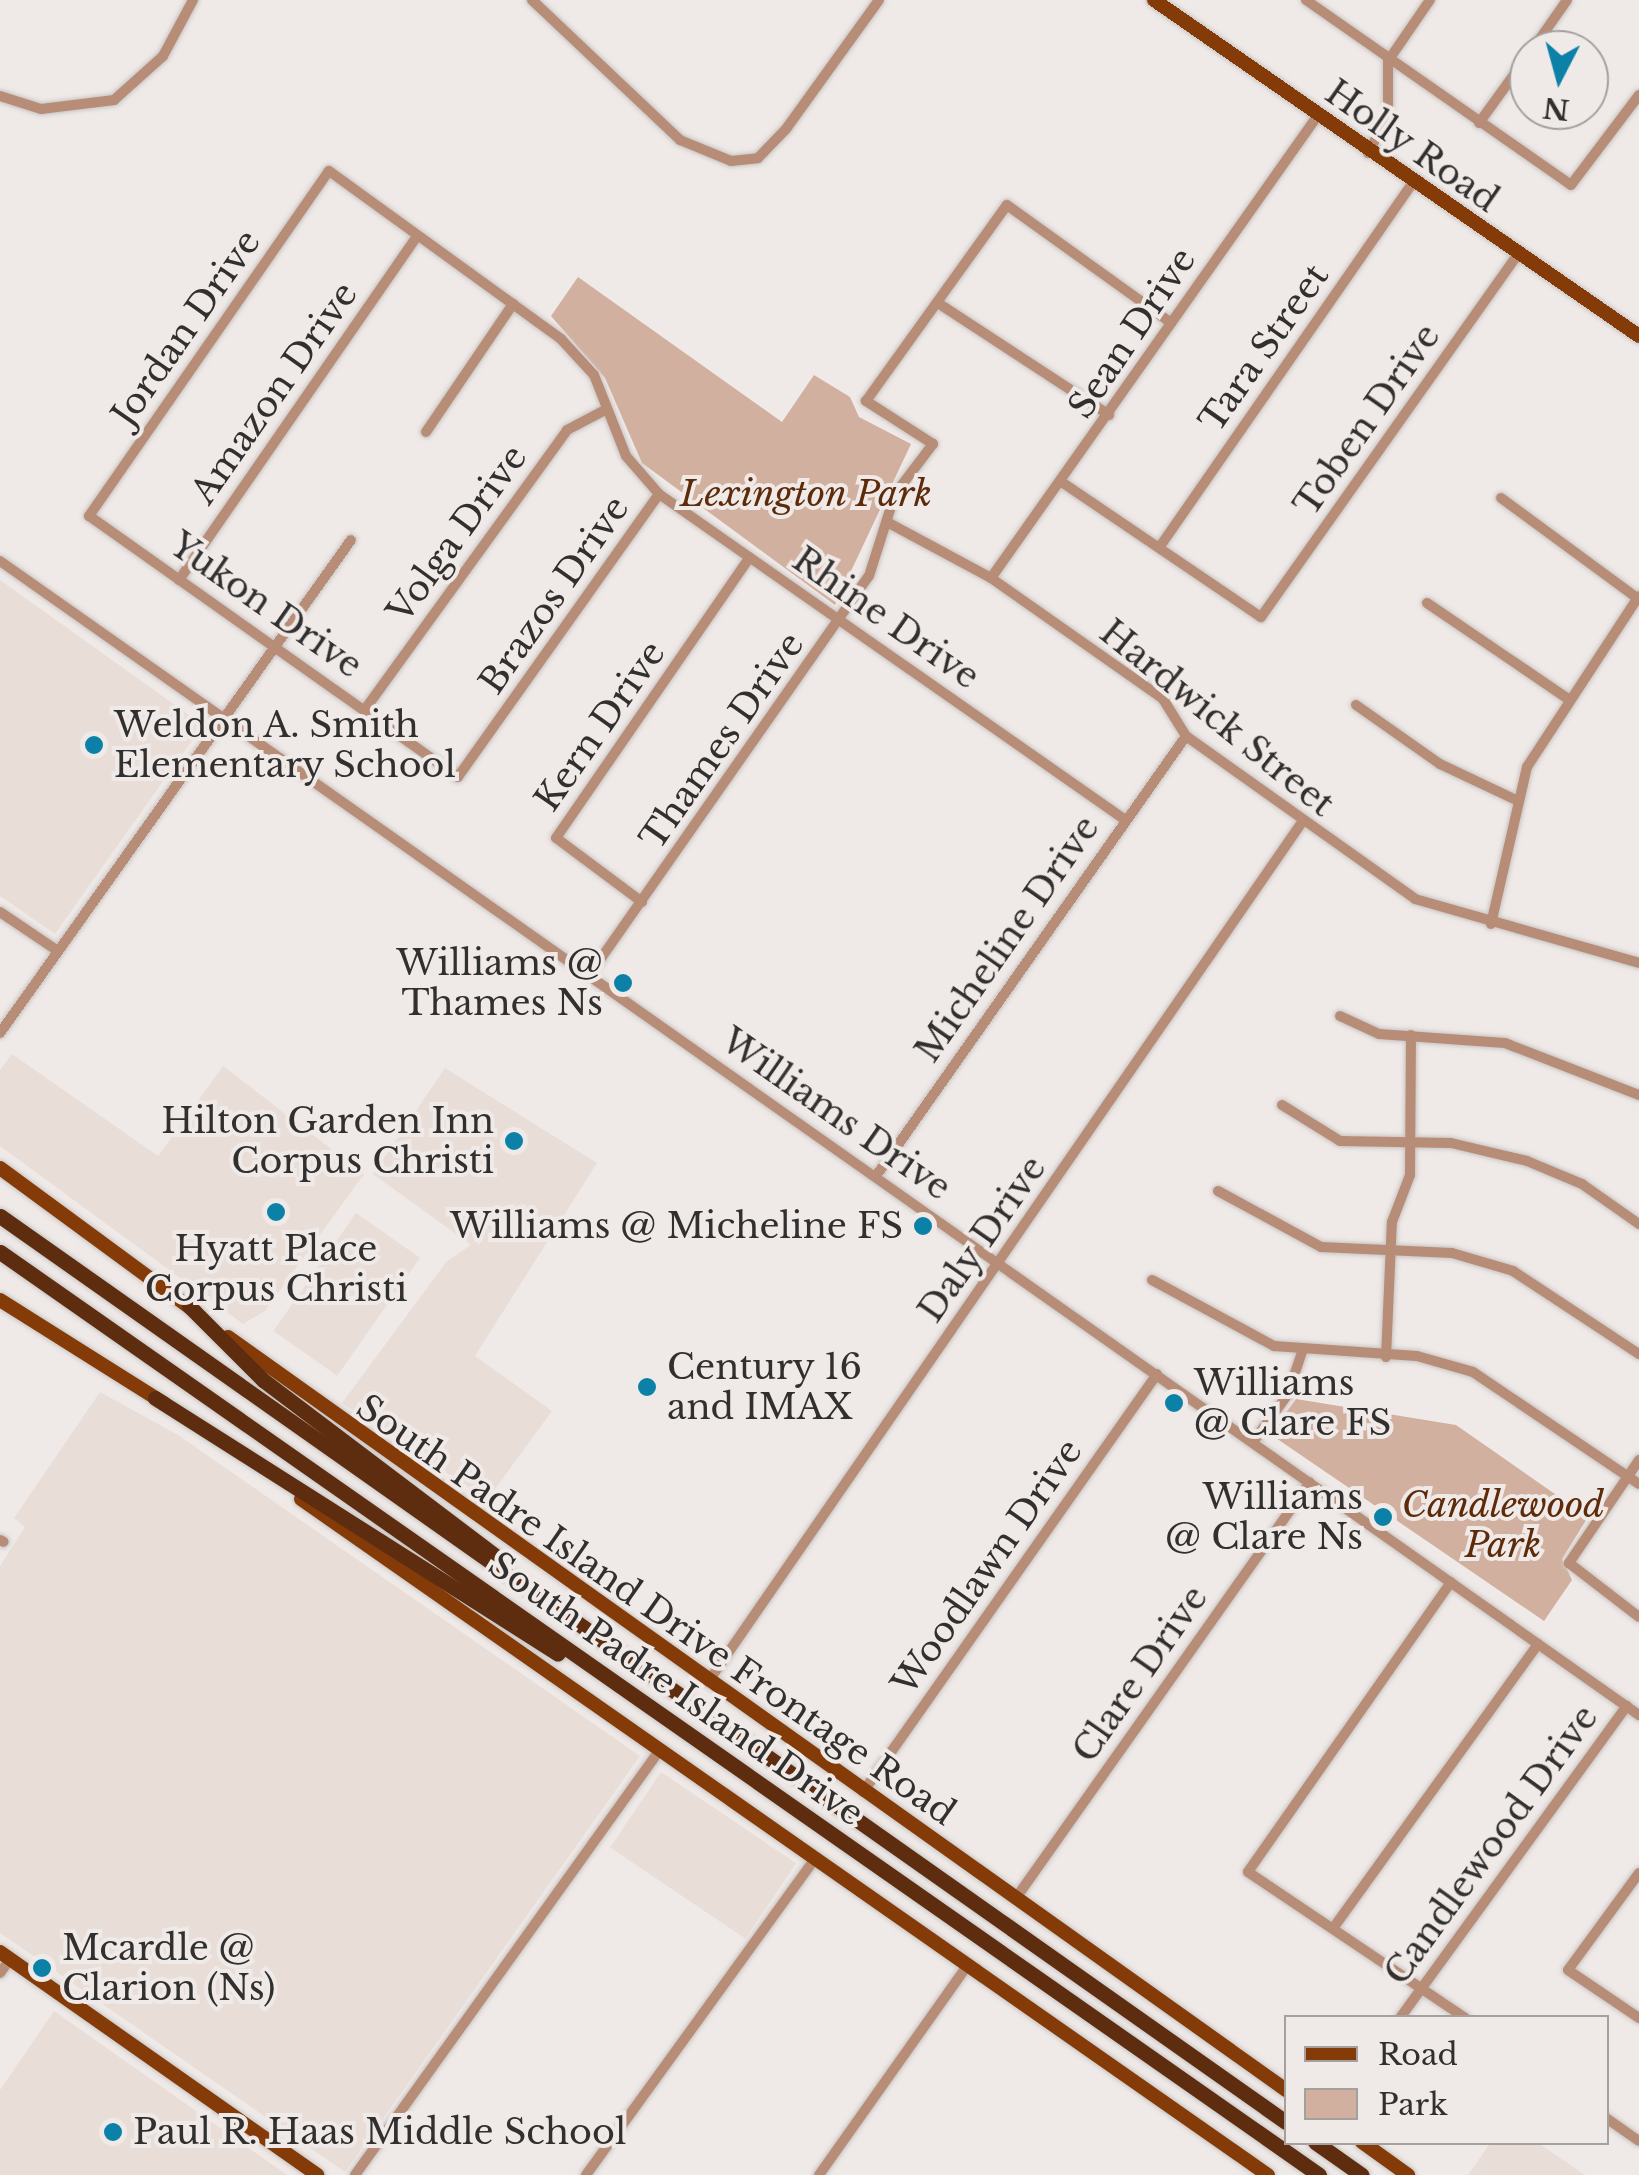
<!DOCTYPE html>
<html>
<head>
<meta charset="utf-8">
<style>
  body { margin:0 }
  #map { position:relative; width:1639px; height:2175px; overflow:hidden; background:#efeae8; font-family:"Libre Baskerville",serif }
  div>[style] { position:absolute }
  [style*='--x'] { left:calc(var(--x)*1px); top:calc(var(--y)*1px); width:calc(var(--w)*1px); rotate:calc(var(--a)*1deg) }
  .built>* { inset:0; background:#e9ddd7; transform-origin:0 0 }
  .green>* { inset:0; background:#d2b09f }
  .roads { filter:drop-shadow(0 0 2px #c9c5c3) drop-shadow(0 0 2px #c9c5c3) }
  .minor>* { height:10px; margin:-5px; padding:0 5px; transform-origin:5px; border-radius:5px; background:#b88d77 }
  .major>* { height:14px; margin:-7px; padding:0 7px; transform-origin:7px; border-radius:7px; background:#853b08 }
  .highway>* { height:15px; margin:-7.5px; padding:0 7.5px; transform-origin:7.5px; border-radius:7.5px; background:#5e2d10 }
  .dots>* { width:28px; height:28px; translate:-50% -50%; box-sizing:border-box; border:5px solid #efeae8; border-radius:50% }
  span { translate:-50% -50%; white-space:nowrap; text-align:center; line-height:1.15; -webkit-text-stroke:8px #efeae8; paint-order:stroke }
  .street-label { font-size:35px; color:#32302f }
  .park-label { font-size:35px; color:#5d2a0a; font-style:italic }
  .poi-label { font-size:35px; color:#32302f }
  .left { translate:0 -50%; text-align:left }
  .right { translate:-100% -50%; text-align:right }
  .legend { position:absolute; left:1284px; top:2015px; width:325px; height:130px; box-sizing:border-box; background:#efeae8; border:2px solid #a3a09e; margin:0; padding:12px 18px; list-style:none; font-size:30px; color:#32302f }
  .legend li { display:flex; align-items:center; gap:20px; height:50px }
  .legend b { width:50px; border:2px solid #a3a09e }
  .north { position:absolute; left:1509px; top:30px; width:100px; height:100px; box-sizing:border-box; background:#efeae8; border:2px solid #a3a09e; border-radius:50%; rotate:186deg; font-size:28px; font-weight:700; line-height:40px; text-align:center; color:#32302f }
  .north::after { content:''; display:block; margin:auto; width:35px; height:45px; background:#0b81a8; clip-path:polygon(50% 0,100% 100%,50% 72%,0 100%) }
</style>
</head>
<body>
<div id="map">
  <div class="built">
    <div style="clip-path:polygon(0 580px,203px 725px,55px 934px,0 896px)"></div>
    <div style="clip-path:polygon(12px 1054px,158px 1156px,223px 1066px,364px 1174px,265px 1311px,243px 1324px,0 1146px,0 1070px)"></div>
    <div style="clip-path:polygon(445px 1068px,597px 1163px,475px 1356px,552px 1411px,487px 1500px,342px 1403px,447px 1261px,471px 1245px,373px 1174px)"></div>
    <div style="left:356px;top:1213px;width:78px;height:144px;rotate:35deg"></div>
    <div style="clip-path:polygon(100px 1392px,178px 1435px,640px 1756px,345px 2172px,0 1933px,0 1566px,25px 1527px,14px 1518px)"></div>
    <div style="left:661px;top:1772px;width:163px;height:91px;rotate:34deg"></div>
    <div style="clip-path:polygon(54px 2011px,287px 2175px,0 2175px,0 2090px)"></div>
    <div style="clip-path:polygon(1491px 2142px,1538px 2143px,1585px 2175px,1468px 2175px)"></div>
  </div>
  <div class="green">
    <div style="clip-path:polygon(578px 277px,782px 422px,814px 375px,850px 397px,859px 417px,911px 444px,835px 605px,642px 463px,605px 378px,551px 316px)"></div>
    <div style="clip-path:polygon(1296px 1399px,1456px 1425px,1588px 1517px,1562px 1559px,1572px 1580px,1544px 1621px,1270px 1434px)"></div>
  </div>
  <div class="roads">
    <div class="minor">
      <div style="--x:532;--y:0;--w:204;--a:43.4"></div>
      <div style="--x:680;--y:140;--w:55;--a:22.4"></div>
      <div style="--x:731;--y:161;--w:27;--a:-6"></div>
      <div style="--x:758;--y:158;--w:40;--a:-46"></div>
      <div style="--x:786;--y:129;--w:159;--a:-54.2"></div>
      <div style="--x:1306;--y:0;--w:323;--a:34.9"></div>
      <div style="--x:1571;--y:185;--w:113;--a:-52.9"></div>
      <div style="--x:1532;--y:50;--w:61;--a:-55"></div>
      <div style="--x:0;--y:96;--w:43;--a:17.6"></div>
      <div style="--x:41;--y:109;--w:74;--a:-7"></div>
      <div style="--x:114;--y:100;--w:66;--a:-41.9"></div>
      <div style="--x:163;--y:56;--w:64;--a:-61.8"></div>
      <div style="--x:1479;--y:123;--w:85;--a:-54.1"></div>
      <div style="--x:1368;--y:153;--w:42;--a:-61.6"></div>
      <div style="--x:1388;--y:116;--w:55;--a:-90"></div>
      <div style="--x:1388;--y:61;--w:74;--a:-55.5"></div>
      <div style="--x:941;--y:305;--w:201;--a:33.2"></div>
      <div style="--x:426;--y:432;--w:155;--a:-55.8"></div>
      <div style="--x:1063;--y:483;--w:239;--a:34.1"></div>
      <div style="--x:1261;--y:617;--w:443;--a:-54.7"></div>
      <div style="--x:659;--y:494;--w:347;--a:125.4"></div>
      <div style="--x:458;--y:777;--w:452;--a:-144.7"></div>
      <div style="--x:89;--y:516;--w:420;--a:-55.2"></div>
      <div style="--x:329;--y:171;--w:286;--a:35.9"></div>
      <div style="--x:561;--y:339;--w:49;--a:47.5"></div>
      <div style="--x:594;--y:375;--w:87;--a:68.4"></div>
      <div style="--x:626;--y:456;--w:50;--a:49"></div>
      <div style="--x:659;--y:494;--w:567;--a:34.95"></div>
      <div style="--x:1501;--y:498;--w:169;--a:36.3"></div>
      <div style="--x:887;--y:522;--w:118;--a:28.3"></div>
      <div style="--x:991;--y:578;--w:210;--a:35.1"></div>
      <div style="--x:1163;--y:699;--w:44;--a:58.1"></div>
      <div style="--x:1186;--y:736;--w:281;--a:35.4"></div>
      <div style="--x:1415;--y:899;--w:233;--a:15.9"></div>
      <div style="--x:1161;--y:545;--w:440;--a:-55.2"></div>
      <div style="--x:0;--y:561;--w:2005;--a:35.15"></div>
      <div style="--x:991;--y:578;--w:563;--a:-54.76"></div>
      <div style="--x:179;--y:580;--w:415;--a:-55.3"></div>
      <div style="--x:1427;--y:603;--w:169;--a:34.2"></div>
      <div style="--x:1356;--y:705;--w:103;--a:35.1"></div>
      <div style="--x:1440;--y:764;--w:82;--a:25.3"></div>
      <div style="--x:366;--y:708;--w:343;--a:-54.1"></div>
      <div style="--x:567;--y:430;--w:45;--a:-27.7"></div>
      <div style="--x:642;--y:902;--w:107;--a:-143.3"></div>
      <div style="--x:556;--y:838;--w:341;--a:-55.4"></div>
      <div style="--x:0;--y:912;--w:70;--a:33.9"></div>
      <div style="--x:1491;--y:924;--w:161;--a:-77.1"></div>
      <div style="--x:1527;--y:767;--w:204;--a:-56.8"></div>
      <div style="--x:590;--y:974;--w:486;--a:-55"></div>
      <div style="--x:869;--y:576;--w:86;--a:-72.4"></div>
      <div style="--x:895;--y:494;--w:63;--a:-52.8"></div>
      <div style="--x:933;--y:444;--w:80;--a:-147.3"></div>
      <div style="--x:866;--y:401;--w:241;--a:-54.3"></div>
      <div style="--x:1007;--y:205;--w:202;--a:35.7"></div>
      <div style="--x:1340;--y:1016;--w:43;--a:24.8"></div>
      <div style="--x:1379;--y:1034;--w:126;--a:4.1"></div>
      <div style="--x:1505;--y:1043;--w:144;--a:21.2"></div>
      <div style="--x:0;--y:1033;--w:605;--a:-54.55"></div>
      <div style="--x:1282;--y:1105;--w:68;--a:31.8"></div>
      <div style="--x:1340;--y:1141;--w:111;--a:1"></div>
      <div style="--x:1451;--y:1143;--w:78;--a:13.3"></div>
      <div style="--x:1527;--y:1161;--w:60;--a:22.7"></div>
      <div style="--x:1582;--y:1184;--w:70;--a:35.1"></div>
      <div style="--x:876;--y:1176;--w:538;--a:-54.83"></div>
      <div style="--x:1218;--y:1191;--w:117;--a:28.5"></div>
      <div style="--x:1321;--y:1247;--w:131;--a:2.6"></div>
      <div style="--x:1452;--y:1253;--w:64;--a:16.4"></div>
      <div style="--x:1513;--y:1271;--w:151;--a:33.4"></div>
      <div style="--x:1152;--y:1280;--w:139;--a:28.4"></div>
      <div style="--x:1274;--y:1346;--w:143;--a:4"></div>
      <div style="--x:1417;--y:1356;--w:58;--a:15.9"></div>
      <div style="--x:1473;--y:1372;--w:200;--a:34"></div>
      <div style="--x:1386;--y:1357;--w:135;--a:-87.5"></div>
      <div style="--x:1392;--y:1222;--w:50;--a:-69"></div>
      <div style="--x:1410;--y:1175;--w:140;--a:-89.6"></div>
      <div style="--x:1253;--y:1442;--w:59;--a:-53.9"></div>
      <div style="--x:1288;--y:1394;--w:44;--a:-71.6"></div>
      <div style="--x:1639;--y:1460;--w:125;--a:124.2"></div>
      <div style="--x:1569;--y:1563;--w:88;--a:37.6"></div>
      <div style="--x:0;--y:1540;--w:4;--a:27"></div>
      <div style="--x:1451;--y:1582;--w:354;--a:125"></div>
      <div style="--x:1248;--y:1872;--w:262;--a:33.9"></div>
      <div style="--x:708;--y:1682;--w:1042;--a:-55.36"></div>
      <div style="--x:863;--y:1792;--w:511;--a:-54.88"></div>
      <div style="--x:1639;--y:1873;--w:120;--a:126.2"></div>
      <div style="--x:1568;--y:1970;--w:86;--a:34.1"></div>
      <div style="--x:1016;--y:1898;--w:509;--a:-54.75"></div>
      <div style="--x:1334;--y:1927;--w:349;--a:-54.2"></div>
      <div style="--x:0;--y:1973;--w:17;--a:-54"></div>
      <div style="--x:1400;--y:2018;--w:386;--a:-54"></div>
      <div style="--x:1606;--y:2118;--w:40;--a:34.9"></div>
      <div style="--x:355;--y:2175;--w:522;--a:-54.36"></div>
      <div style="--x:586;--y:2175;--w:389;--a:-54.1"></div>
      <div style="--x:819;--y:2175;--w:256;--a:-54.7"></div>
    </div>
    <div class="major">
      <div style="--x:1154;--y:0;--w:590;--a:34.71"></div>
      <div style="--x:0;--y:1168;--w:242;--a:36.3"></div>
      <div style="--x:0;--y:1300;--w:195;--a:32.2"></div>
      <div style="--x:228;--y:1337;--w:1299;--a:35.44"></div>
      <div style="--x:301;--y:1499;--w:1180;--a:34.96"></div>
      <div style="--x:0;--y:1952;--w:388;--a:35.1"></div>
      <div style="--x:1362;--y:2142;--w:57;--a:35.7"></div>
    </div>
    <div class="highway">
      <div style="--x:0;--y:1216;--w:1573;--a:35.17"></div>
      <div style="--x:0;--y:1252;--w:1610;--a:34.98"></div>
      <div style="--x:189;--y:1306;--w:105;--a:45"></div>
      <div style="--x:263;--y:1380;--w:292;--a:37.1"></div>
      <div style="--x:155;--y:1398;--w:477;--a:32.4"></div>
      <div style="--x:1315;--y:2142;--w:57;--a:35.1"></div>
    </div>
  </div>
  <div class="dots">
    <div style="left:94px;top:745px;background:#0b81a8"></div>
    <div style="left:623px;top:983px;background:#0b81a8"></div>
    <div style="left:514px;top:1141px;background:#0b81a8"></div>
    <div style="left:276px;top:1212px;background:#0b81a8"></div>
    <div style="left:923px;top:1226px;background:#0b81a8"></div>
    <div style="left:647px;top:1387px;background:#0b81a8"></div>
    <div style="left:1174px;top:1403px;background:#0b81a8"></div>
    <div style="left:1383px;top:1517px;background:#0b81a8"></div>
    <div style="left:42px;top:1968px;background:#0b81a8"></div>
    <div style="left:113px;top:2132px;background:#0b81a8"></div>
  </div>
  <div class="street-label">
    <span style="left:1412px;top:146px;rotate:35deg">Holly Road</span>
    <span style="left:186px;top:328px;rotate:-55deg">Jordan Drive</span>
    <span style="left:1132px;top:333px;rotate:-56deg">Sean Drive</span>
    <span style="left:1264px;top:348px;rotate:-55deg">Tara Street</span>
    <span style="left:274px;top:393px;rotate:-55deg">Amazon Drive</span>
    <span style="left:1367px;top:420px;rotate:-55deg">Toben Drive</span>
    <span style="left:457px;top:534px;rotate:-54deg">Volga Drive</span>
    <span style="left:554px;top:595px;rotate:-55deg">Brazos Drive</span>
    <span style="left:266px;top:605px;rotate:35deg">Yukon Drive</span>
    <span style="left:886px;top:618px;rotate:35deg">Rhine Drive</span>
    <span style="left:1217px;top:718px;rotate:39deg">Hardwick Street</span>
    <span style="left:600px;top:726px;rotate:-55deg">Kern Drive</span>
    <span style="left:722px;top:741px;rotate:-55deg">Thames Drive</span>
    <span style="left:1007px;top:939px;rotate:-55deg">Micheline Drive</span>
    <span style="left:836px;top:1114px;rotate:35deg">Williams Drive</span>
    <span style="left:982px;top:1239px;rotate:-55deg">Daly Drive</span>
    <span style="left:987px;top:1567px;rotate:-55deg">Woodlawn Drive</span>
    <span style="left:656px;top:1610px;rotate:35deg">South Padre Island Drive Frontage Road</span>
    <span style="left:1140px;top:1674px;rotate:-55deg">Clare Drive</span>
    <span style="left:676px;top:1689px;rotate:35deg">South Padre Island Drive</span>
    <span style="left:1491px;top:1845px;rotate:-54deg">Candlewood Drive</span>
  </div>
  <div class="park-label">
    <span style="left:806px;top:494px">Lexington Park</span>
    <span style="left:1503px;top:1525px">Candlewood<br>Park</span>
  </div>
  <div class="poi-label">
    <span class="left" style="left:114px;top:745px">Weldon A. Smith<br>Elementary School</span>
    <span class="right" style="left:603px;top:983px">Williams @<br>Thames Ns</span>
    <span class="right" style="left:494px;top:1141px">Hilton Garden Inn<br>Corpus Christi</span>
    <span class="right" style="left:903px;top:1226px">Williams @ Micheline FS</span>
    <span style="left:276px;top:1269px">Hyatt Place<br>Corpus Christi</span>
    <span class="left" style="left:667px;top:1387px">Century 16<br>and IMAX</span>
    <span class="left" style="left:1194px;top:1403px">Williams<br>@ Clare FS</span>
    <span class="right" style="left:1363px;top:1517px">Williams<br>@ Clare Ns</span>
    <span class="left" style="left:62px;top:1968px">Mcardle @<br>Clarion (Ns)</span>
    <span class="left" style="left:133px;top:2132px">Paul R. Haas Middle School</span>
  </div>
  <ul class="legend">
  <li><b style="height:12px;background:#853b08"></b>Road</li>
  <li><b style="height:28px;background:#d2b09f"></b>Park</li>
  </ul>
  <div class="north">N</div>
</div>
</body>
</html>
